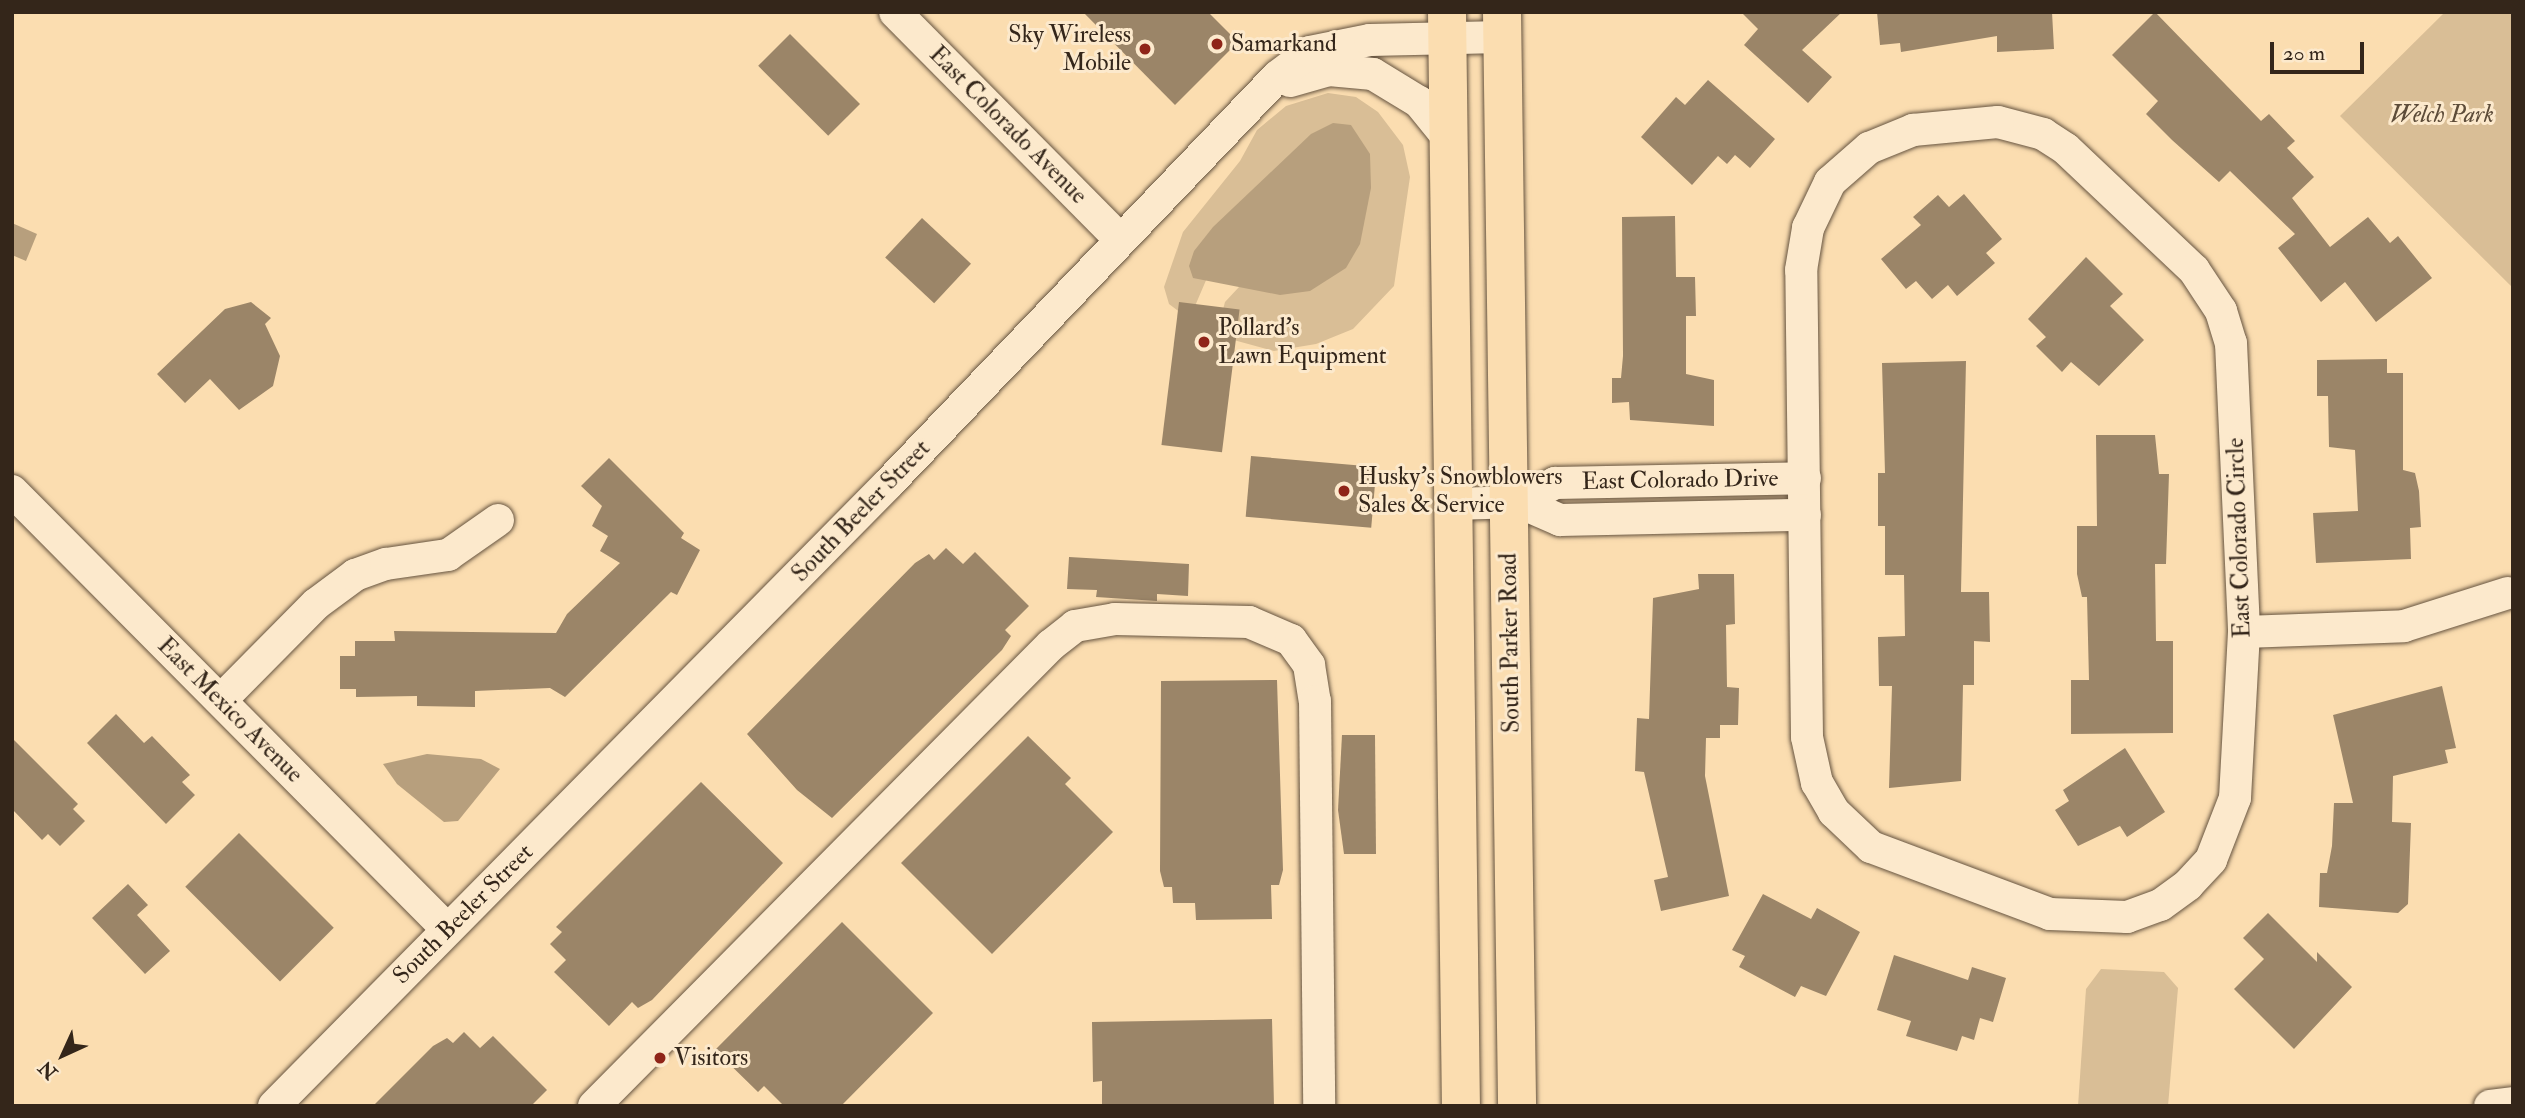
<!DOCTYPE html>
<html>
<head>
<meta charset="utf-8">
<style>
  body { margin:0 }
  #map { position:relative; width:2525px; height:1118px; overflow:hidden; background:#fbddb0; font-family:"IM FELL Double Pica",serif }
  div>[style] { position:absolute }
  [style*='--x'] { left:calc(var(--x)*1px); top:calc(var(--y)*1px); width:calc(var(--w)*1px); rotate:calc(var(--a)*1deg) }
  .green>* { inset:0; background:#d9be96 }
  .water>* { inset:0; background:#b79f7d }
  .building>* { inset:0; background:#9b8568; transform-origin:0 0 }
  .roads { filter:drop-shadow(0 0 2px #665440) drop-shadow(0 0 2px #665440) }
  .minor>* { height:32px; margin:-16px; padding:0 16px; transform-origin:16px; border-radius:16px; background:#fce9cc }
  .major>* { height:38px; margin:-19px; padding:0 19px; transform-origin:19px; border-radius:19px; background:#fbddb0 }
  .dots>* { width:19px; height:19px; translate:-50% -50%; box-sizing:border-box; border:4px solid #fce9cc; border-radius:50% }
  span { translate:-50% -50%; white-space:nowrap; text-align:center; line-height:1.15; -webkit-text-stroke:6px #fce9cc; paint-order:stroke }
  .poi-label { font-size:24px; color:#34261a }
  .right { translate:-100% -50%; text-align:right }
  .left { translate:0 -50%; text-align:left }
  .park-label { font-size:24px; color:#5d4c39; font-style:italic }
  .street-label { font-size:24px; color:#34261a }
  .frame { position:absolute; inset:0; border:14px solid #34261a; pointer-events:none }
  .north { position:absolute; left:28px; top:1020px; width:70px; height:70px; -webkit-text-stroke:5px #fce9cc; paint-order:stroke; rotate:225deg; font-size:19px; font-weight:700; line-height:28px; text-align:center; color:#34261a }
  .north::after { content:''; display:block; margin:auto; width:24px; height:32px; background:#34261a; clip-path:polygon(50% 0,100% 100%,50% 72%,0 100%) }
  .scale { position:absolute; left:2270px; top:42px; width:94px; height:32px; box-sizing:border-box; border:4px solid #34261a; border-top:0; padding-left:9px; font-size:21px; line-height:24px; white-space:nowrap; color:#34261a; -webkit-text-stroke:5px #fce9cc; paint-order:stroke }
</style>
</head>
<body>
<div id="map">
  <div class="green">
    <div style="clip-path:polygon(2445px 12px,2513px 12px,2513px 288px,2340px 116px)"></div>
    <div style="clip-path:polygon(1328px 93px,1356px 97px,1378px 112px,1403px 145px,1410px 177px,1394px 286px,1353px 329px,1316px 344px,1274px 351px,1230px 339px,1221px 317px,1225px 302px,1239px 287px,1216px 257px,1192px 313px,1185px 316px,1169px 304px,1164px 287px,1183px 232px,1240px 161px,1257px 130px,1286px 106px)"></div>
    <div style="clip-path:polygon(2101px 969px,2164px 972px,2178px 988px,2168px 1106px,2078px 1106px,2086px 989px)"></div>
  </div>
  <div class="water">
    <div style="clip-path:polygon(1333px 123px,1351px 125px,1370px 154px,1371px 188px,1360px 244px,1346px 268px,1310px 291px,1280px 295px,1193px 278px,1189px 266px,1194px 251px,1213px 227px,1311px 134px)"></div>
    <div style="clip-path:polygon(12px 223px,37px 234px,26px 261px,12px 255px)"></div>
    <div style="clip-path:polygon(427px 754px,481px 759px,500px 769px,458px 821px,444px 822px,397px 784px,383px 764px)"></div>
  </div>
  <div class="building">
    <div style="clip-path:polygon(1083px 12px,1208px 12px,1238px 42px,1175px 105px)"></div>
    <div style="clip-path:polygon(1741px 12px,1842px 12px,1802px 50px,1832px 77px,1808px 103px,1744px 45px,1758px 29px)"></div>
    <div style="clip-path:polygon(1877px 12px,2052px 12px,2054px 49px,1997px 52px,1997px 36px,1901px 52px,1900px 43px,1880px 45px)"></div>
    <div style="clip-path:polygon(2155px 12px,2261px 121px,2269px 114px,2295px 141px,2287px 148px,2314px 177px,2292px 198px,2330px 247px,2368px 217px,2390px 243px,2398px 236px,2432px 278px,2376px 322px,2345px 282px,2321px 302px,2278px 248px,2295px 234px,2230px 171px,2219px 182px,2172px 140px,2146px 114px,2158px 101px,2112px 55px)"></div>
    <div style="left:790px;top:34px;width:99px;height:45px;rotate:45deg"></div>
    <div style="clip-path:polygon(1708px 80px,1775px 139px,1750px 168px,1735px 155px,1727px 164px,1718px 156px,1692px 185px,1641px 137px,1676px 97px,1685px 105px)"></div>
    <div style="clip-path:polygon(1964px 194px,2002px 239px,1986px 253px,1995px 263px,1957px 296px,1948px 285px,1932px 299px,1916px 281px,1906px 289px,1881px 259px,1921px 225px,1913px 217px,1938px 195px,1949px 207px)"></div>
    <div style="clip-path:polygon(1675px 216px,1676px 277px,1695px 277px,1696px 316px,1686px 316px,1686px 374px,1714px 380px,1714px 426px,1630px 420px,1629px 402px,1612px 403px,1612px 378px,1621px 378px,1623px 356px,1622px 217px)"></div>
    <div style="left:922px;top:218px;width:67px;height:54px;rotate:43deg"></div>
    <div style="clip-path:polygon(2086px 257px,2123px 294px,2110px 306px,2144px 340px,2099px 386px,2071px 362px,2062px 372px,2036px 346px,2046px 337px,2028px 319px)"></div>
    <div style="clip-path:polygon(251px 302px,271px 318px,265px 324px,280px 356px,273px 386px,239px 410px,210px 379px,185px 403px,157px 374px,225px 309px)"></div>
    <div style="left:1179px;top:302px;width:61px;height:144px;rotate:7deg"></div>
    <div style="clip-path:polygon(2387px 359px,2387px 373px,2403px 373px,2403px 470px,2415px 473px,2419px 491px,2421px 527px,2410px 528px,2411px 559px,2316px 563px,2313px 513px,2358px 511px,2355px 450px,2329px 447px,2328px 396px,2317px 396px,2317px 360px)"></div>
    <div style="clip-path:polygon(1966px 361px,1961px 592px,1989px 592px,1990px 642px,1974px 641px,1974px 685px,1963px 685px,1961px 781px,1889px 788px,1892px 686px,1879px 686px,1878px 637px,1905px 636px,1904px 575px,1885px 575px,1885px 526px,1878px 526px,1878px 473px,1885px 473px,1882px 363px)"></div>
    <div style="clip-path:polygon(2096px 435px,2155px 435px,2159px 474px,2169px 474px,2166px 564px,2155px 564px,2156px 641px,2173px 641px,2173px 733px,2071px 734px,2071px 680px,2089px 680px,2087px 597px,2082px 597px,2077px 574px,2077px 526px,2097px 526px)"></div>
    <div style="left:1251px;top:456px;width:126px;height:61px;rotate:5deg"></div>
    <div style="clip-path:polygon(609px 458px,684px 533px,681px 538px,700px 550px,677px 595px,671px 592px,565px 697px,550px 688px,475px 691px,475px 707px,417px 706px,417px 696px,356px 697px,356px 689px,340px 689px,340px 656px,355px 656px,355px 641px,395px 641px,394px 631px,556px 633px,567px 614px,620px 563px,600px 551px,608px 536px,592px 526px,602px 506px,581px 486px)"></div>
    <div style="clip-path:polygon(946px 548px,963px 564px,975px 552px,1029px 606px,1005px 630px,1011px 636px,1002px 650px,832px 818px,797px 790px,747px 734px,915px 563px,929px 554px,934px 560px)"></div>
    <div style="clip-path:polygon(1069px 557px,1189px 564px,1188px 596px,1157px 594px,1157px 601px,1096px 597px,1097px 590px,1067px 589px)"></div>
    <div style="clip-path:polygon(1698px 574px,1734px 574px,1735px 624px,1726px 625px,1727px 687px,1739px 688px,1738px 725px,1720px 725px,1720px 738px,1706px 738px,1705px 776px,1729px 896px,1661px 911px,1654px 880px,1668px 877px,1644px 772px,1635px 771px,1637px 718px,1649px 719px,1653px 598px,1699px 589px)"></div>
    <div style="clip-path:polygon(1277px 680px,1283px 870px,1279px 885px,1271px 885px,1272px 919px,1196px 920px,1195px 903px,1173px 903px,1172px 887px,1164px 887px,1160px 871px,1161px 681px)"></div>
    <div style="clip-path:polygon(2442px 686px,2456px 748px,2445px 750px,2448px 763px,2393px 776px,2392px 822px,2411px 823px,2408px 904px,2398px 913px,2319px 907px,2320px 873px,2327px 873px,2332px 846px,2334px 803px,2353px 803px,2333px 715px)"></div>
    <div style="clip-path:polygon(116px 714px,144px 743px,152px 736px,190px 775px,182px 782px,195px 795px,166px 824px,87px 743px)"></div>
    <div style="clip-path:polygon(1342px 735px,1375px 735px,1376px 854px,1344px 854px,1338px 810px)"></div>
    <div style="clip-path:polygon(1028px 736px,1071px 778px,1065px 784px,1113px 832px,992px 954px,901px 863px)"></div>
    <div style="clip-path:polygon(12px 738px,78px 804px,73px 809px,85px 821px,60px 846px,48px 834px,42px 840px,12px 809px)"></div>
    <div style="clip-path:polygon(2125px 748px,2165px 812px,2127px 837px,2120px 826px,2078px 846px,2055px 810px,2069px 801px,2063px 790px)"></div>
    <div style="clip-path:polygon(701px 782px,783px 863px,652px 1000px,638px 1008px,632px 1002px,609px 1026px,554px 972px,566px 960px,550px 944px,562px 932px,556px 927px)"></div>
    <div style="left:239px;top:833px;width:134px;height:76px;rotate:45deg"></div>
    <div style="clip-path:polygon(128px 884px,148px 905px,137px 915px,170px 951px,145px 974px,92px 918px)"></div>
    <div style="clip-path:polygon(1763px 894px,1811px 919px,1817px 908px,1860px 932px,1826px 996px,1801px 986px,1795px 997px,1739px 967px,1745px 956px,1732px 950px)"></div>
    <div style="clip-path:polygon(2268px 913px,2317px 962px,2317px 952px,2352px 987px,2294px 1049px,2234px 989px,2264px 959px,2243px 938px)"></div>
    <div style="clip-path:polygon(842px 922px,933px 1013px,841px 1106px,784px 1106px,764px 1086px,758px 1092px,715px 1050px)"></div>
    <div style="clip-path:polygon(1894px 955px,1968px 980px,1972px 967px,2006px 978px,1993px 1022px,1980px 1018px,1974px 1040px,1962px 1036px,1957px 1051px,1906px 1036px,1911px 1021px,1877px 1010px)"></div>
    <div style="clip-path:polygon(1272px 1019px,1274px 1106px,1102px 1106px,1102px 1081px,1093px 1082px,1092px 1022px)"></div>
    <div style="clip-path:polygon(464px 1032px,480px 1048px,493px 1036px,547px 1090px,531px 1106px,373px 1106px,433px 1046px,447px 1038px,453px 1043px)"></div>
  </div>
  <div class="roads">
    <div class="minor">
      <div style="--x:895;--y:12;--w:320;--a:45.3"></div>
      <div style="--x:1290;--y:81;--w:41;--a:-15.8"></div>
      <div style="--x:1329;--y:70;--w:44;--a:5.2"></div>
      <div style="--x:1373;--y:74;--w:54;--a:31.3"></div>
      <div style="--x:1419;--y:102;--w:48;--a:51"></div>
      <div style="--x:1998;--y:122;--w:47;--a:14.9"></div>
      <div style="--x:2043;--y:134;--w:27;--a:33"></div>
      <div style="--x:2066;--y:149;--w:176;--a:43.4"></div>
      <div style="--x:2194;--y:270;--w:49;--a:56.6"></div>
      <div style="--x:2221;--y:311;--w:34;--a:73"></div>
      <div style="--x:2231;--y:343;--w:289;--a:87.4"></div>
      <div style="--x:2244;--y:632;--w:166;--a:93.1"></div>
      <div style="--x:2235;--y:798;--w:66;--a:111.2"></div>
      <div style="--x:2211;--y:860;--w:34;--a:133"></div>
      <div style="--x:2188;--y:885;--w:34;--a:144"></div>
      <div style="--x:2160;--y:905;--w:35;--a:160"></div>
      <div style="--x:2127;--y:917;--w:77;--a:-177.8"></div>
      <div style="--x:2050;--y:914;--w:191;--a:-159.5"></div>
      <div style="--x:1871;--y:847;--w:51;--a:-136.6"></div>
      <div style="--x:1834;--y:812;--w:34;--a:-120"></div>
      <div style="--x:1817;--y:783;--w:47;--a:-102.3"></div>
      <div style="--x:1807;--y:737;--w:467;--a:-90.7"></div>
      <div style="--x:1801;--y:270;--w:43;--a:-80.5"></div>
      <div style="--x:1808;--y:228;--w:51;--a:-64.4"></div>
      <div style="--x:1830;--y:182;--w:52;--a:-41.1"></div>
      <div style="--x:1869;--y:148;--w:48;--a:-22.2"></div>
      <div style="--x:1913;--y:130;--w:85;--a:-5.4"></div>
      <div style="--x:12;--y:491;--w:617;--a:45.2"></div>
      <div style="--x:1519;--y:502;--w:41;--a:-27.8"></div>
      <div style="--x:1555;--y:483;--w:250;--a:-1.1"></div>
      <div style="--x:1453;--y:504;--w:66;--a:-1.7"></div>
      <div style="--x:1519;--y:502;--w:45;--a:23.7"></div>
      <div style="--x:1560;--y:520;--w:245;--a:-1.2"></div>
      <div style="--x:2244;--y:632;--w:160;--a:-2.1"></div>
      <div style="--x:2404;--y:626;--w:109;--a:-17.6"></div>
      <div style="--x:221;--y:700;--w:135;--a:-45.3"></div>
      <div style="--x:316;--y:604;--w:49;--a:-36.6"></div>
      <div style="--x:355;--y:575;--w:33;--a:-20"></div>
      <div style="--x:386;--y:564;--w:63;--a:-8.3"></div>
      <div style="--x:448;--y:555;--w:61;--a:-35"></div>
      <div style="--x:274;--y:1106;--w:874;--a:-45.37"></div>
      <div style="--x:888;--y:484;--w:564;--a:-46.29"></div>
      <div style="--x:1278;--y:76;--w:40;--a:-37"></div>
      <div style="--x:1310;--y:52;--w:61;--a:-11.3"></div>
      <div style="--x:1370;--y:40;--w:132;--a:-1.3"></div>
      <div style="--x:594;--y:1106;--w:649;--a:-45.25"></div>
      <div style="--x:1051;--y:645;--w:31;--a:-38"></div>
      <div style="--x:1075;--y:626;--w:41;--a:-9.9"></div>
      <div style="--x:1115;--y:619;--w:134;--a:1.3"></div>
      <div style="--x:1249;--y:622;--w:46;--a:23.2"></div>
      <div style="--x:1291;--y:640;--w:31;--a:54"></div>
      <div style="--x:1309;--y:665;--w:36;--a:81"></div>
      <div style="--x:1315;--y:701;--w:405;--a:89.4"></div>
      <div style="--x:2490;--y:1106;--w:23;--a:-7"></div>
    </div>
    <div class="major">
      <div style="--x:1447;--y:12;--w:1094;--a:89.27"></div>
      <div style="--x:1502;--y:12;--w:1094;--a:89.21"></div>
    </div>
  </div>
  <div class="dots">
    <div style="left:1217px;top:44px;background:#8f2418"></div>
    <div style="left:1145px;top:49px;background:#8f2418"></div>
    <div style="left:1204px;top:342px;background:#8f2418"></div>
    <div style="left:1344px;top:491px;background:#8f2418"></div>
    <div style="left:660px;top:1058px;background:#8f2418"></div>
  </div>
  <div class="poi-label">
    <span class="right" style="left:1131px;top:49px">Sky Wireless<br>Mobile</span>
    <span class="left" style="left:1231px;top:44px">Samarkand</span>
    <span class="left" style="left:1218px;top:342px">Pollard's<br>Lawn Equipment</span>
    <span class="left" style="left:1358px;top:491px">Husky's Snowblowers<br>Sales &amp; Service</span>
    <span class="left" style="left:674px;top:1058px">Visitors</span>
  </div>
  <div class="park-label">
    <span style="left:2442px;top:115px">Welch Park</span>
  </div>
  <div class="street-label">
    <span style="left:1008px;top:125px;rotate:45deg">East Colorado Avenue</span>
    <span style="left:1680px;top:480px;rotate:-1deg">East Colorado Drive</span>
    <span style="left:861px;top:511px;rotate:-46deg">South Beeler Street</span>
    <span style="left:2239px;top:538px;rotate:-92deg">East Colorado Circle</span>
    <span style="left:1510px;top:643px;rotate:-91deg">South Parker Road</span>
    <span style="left:230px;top:710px;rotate:45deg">East Mexico Avenue</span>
    <span style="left:463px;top:914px;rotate:-45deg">South Beeler Street</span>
  </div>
  <div class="frame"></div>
  <div class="north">N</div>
  <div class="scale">20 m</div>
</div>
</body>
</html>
